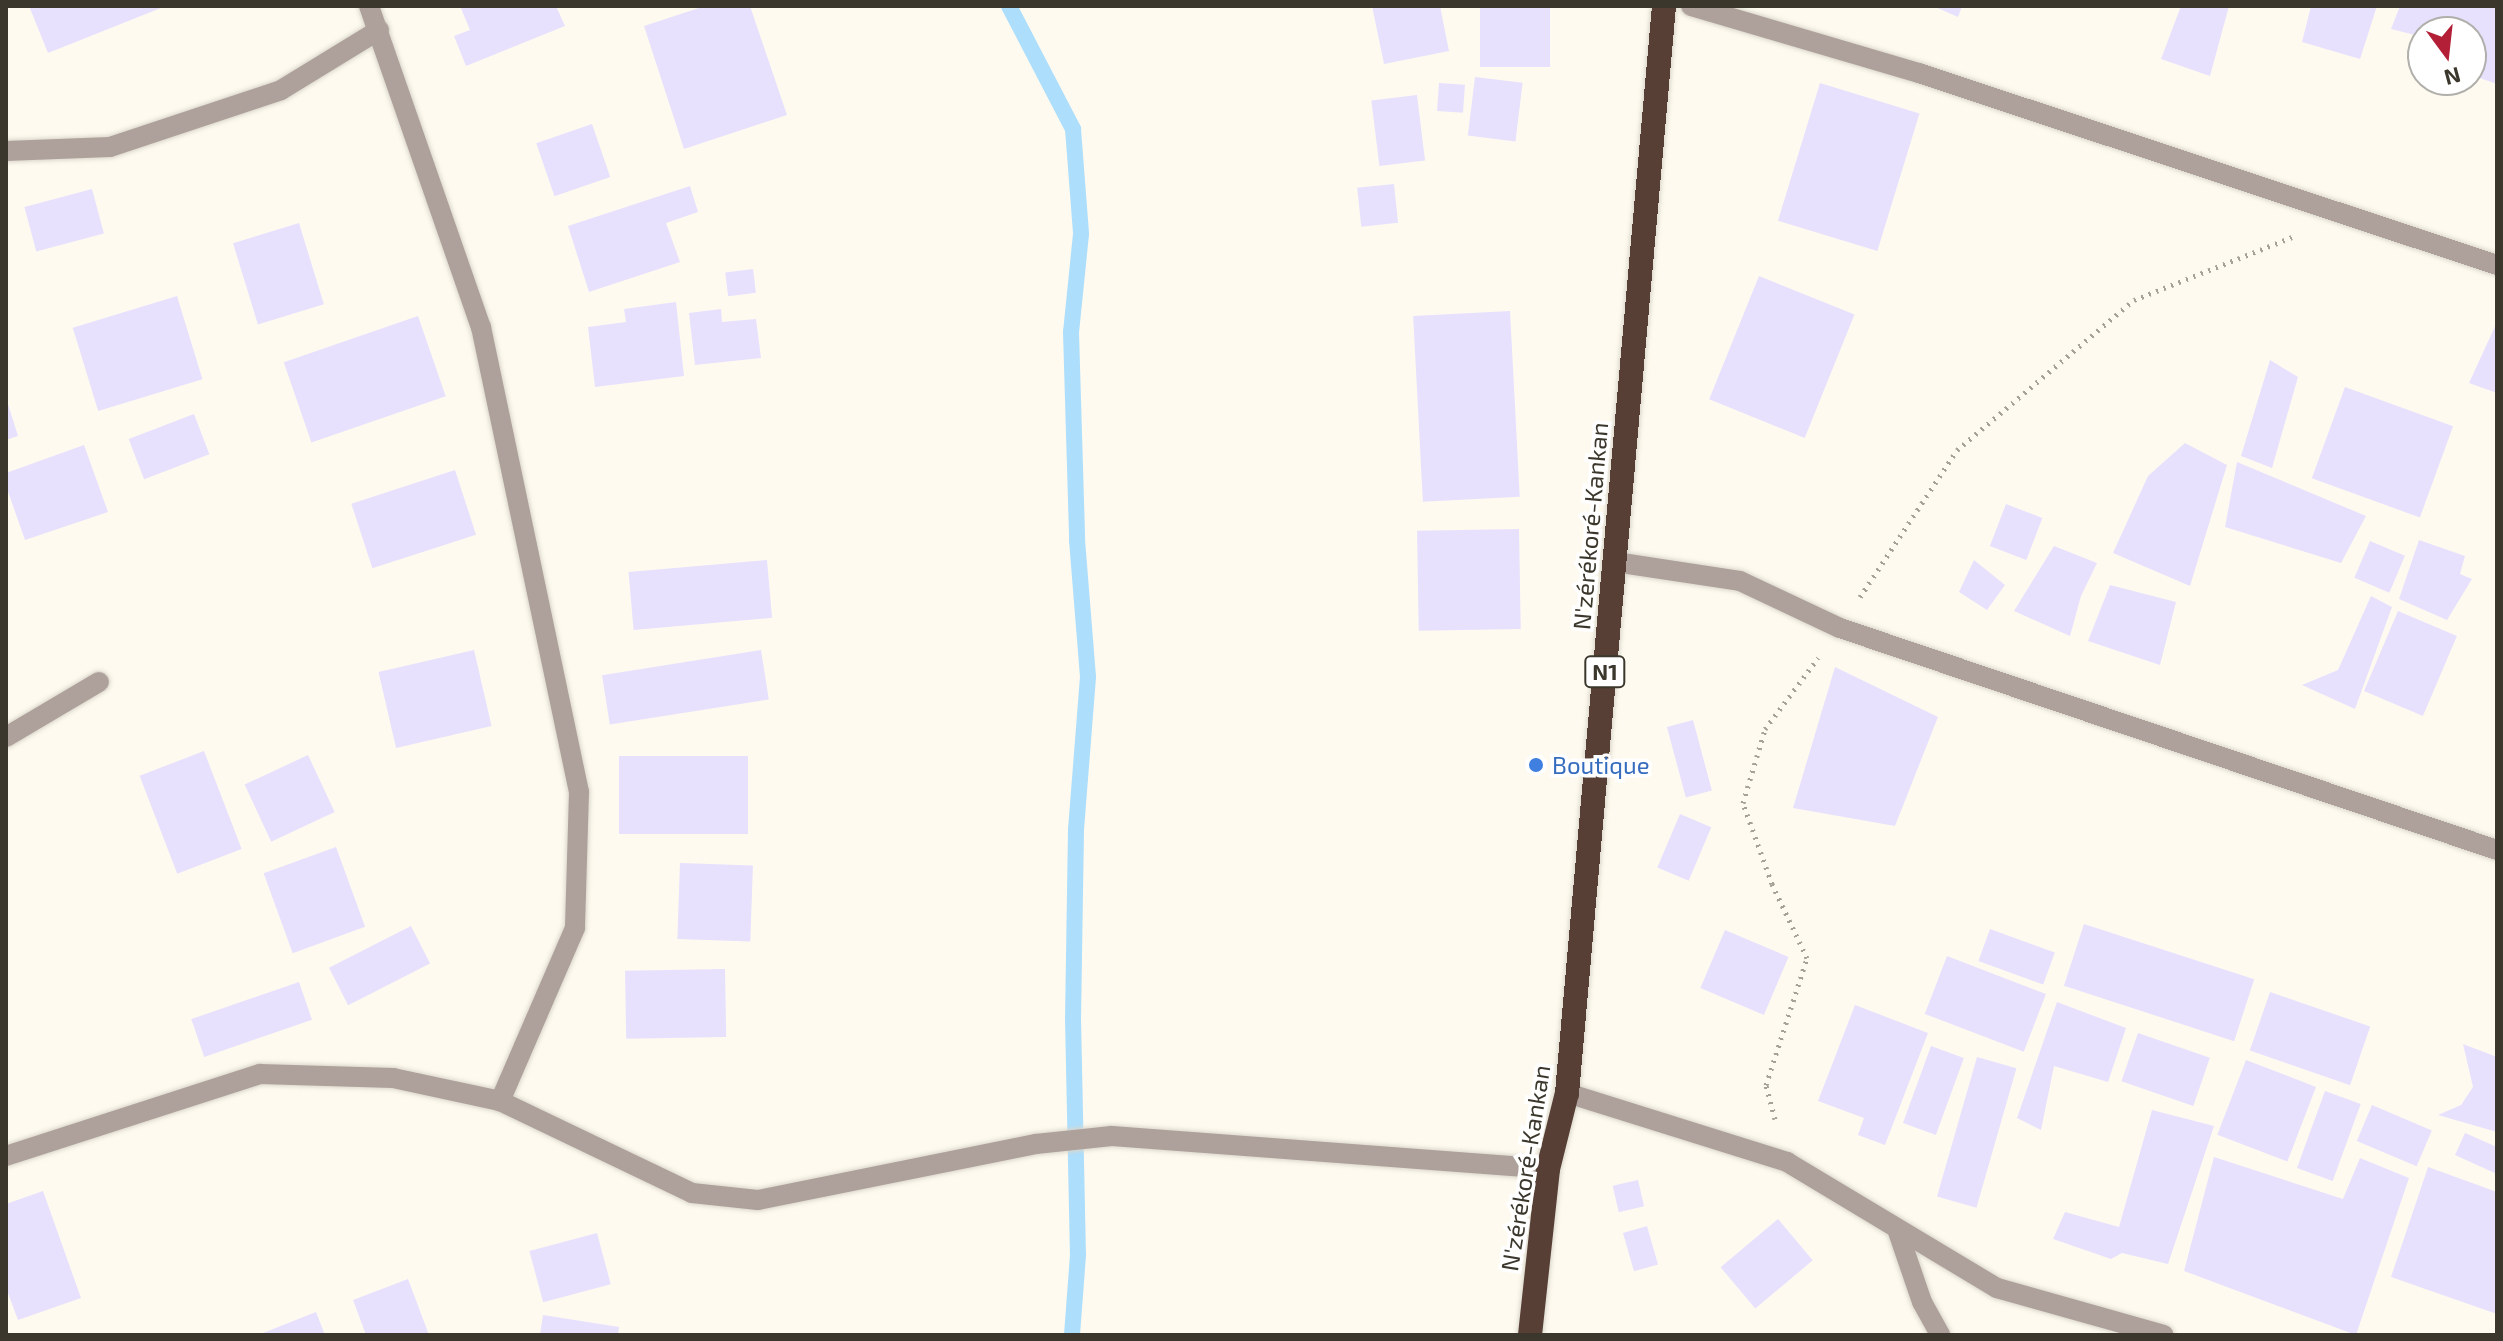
<!DOCTYPE html>
<html>
<head>
<meta charset="utf-8">
<style>
  body { margin:0 }
  #map { position:relative; width:2503px; height:1341px; overflow:hidden; background:#fefaef; font-family:"Exo 2",sans-serif }
  div>[style] { position:absolute }
  [style*='--x'] { left:calc(var(--x)*1px); top:calc(var(--y)*1px); width:calc(var(--w)*1px); rotate:calc(var(--a)*1deg) }
  .stream>* { height:16px; margin:-8px; padding:0 8px; transform-origin:8px; border-radius:8px; background:#addefc }
  .building>* { inset:0; background:#e7e1fe; transform-origin:0 0 }
  .path>* { height:5px; margin-top:-2.5px; transform-origin:0; background:repeating-linear-gradient(90deg,#a5a196 0 2px,transparent 0 8px) }
  .roads { filter:drop-shadow(0 0 2px #dbd7cc) drop-shadow(0 0 2px #dbd7cc) }
  .street>* { height:20px; margin:-10px; padding:0 10px; transform-origin:10px; border-radius:10px; background:#aea19c }
  .highway>* { height:24px; margin:-12px; padding:0 12px; transform-origin:12px; border-radius:12px; background:#573f35 }
  .dots>* { width:22px; height:22px; translate:-50% -50%; box-sizing:border-box; border:4px solid #fff; border-radius:50% }
  span { translate:-50% -50%; white-space:nowrap; text-align:center; line-height:1.15; -webkit-text-stroke:7px #fff; paint-order:stroke }
  .shield-label span { padding:2px 6px; background:#fff; border:2px solid; border-radius:6px; -webkit-text-stroke-width:0 }
  .shield-label { font-size:22px; color:#3b372c; font-weight:700 }
  .street-label { font-size:24px; color:#3b372c }
  .shop-label { font-size:24px; color:#366cbe }
  .left { translate:0 -50%; text-align:left }
  .frame { position:absolute; inset:0; border:8px solid #3b372c; pointer-events:none }
  .north { position:absolute; left:2407px; top:16px; width:80px; height:80px; box-sizing:border-box; background:#fff; border:2px solid #b1afab; border-radius:50%; rotate:165deg; font-size:22px; font-weight:700; line-height:32px; text-align:center; color:#3b372c }
  .north::after { content:''; display:block; margin:auto; width:28px; height:36px; background:#b21f37; clip-path:polygon(50% 0,100% 100%,50% 72%,0 100%) }
</style>
</head>
<body>
<div id="map">
  <div class="stream">
    <div style="--x:1009;--y:6;--w:139;--a:62.5"></div>
    <div style="--x:1073;--y:129;--w:105;--a:85.6"></div>
    <div style="--x:1081;--y:234;--w:99;--a:95.8"></div>
    <div style="--x:1071;--y:332;--w:208;--a:88.3"></div>
    <div style="--x:1077;--y:540;--w:137;--a:85.4"></div>
    <div style="--x:1088;--y:677;--w:152;--a:94.5"></div>
    <div style="--x:1076;--y:829;--w:189;--a:90.9"></div>
    <div style="--x:1073;--y:1018;--w:237;--a:88.8"></div>
    <div style="--x:1078;--y:1255;--w:80;--a:94.3"></div>
  </div>
  <div class="building">
    <div style="clip-path:polygon(29px 6px,166px 6px,48px 53px)"></div>
    <div style="clip-path:polygon(460px 6px,556px 6px,565px 26px,466px 66px,454px 36px,470px 30px)"></div>
    <div style="clip-path:polygon(705px 6px,750px 6px,787px 115px,684px 149px,644px 26px)"></div>
    <div style="clip-path:polygon(1372px 6px,1440px 6px,1449px 51px,1384px 64px)"></div>
    <div style="left:1480px;top:6px;width:70px;height:61px"></div>
    <div style="clip-path:polygon(1933px 6px,1962px 6px,1958px 17px)"></div>
    <div style="clip-path:polygon(2181px 6px,2229px 6px,2210px 76px,2161px 59px)"></div>
    <div style="clip-path:polygon(2311px 6px,2377px 6px,2360px 59px,2302px 42px)"></div>
    <div style="clip-path:polygon(2400px 6px,2497px 6px,2497px 84px,2471px 75px,2471px 32px,2423px 32px,2423px 37px,2391px 29px)"></div>
    <div style="left:1475px;top:77px;width:48px;height:59px;rotate:7deg"></div>
    <div style="left:1439px;top:83px;width:26px;height:28px;rotate:4deg"></div>
    <div style="left:1820px;top:83px;width:104px;height:144px;rotate:17deg"></div>
    <div style="left:1417px;top:95px;width:66px;height:46px;rotate:83deg"></div>
    <div style="left:592px;top:124px;width:56px;height:59px;rotate:71deg"></div>
    <div style="left:1394px;top:184px;width:39px;height:37px;rotate:84deg"></div>
    <div style="clip-path:polygon(690px 186px,698px 212px,666px 223px,680px 262px,589px 292px,568px 226px)"></div>
    <div style="left:92px;top:189px;width:46px;height:70px;rotate:75deg"></div>
    <div style="left:299px;top:223px;width:85px;height:69px;rotate:73deg"></div>
    <div style="left:753px;top:269px;width:24px;height:28px;rotate:83deg"></div>
    <div style="left:1759px;top:276px;width:103px;height:133px;rotate:22deg"></div>
    <div style="left:177px;top:296px;width:87px;height:109px;rotate:73deg"></div>
    <div style="clip-path:polygon(676px 302px,684px 376px,595px 387px,588px 327px,626px 322px,624px 309px)"></div>
    <div style="clip-path:polygon(721px 309px,722px 322px,756px 319px,761px 358px,695px 365px,689px 313px)"></div>
    <div style="left:1510px;top:311px;width:186px;height:97px;rotate:87deg"></div>
    <div style="left:418px;top:316px;width:85px;height:142px;rotate:71deg"></div>
    <div style="clip-path:polygon(2497px 322px,2497px 393px,2469px 383px)"></div>
    <div style="clip-path:polygon(2270px 360px,2298px 377px,2272px 468px,2241px 456px)"></div>
    <div style="left:2345px;top:387px;width:115px;height:97px;rotate:20deg"></div>
    <div style="clip-path:polygon(7px 401px,18px 436px,6px 440px,6px 402px)"></div>
    <div style="left:194px;top:414px;width:43px;height:70px;rotate:69deg"></div>
    <div style="clip-path:polygon(2185px 443px,2227px 465px,2190px 586px,2113px 553px,2148px 476px)"></div>
    <div style="clip-path:polygon(84px 445px,108px 512px,25px 540px,6px 486px,6px 473px)"></div>
    <div style="clip-path:polygon(2237px 462px,2366px 516px,2341px 563px,2225px 527px)"></div>
    <div style="left:455px;top:470px;width:68px;height:109px;rotate:72deg"></div>
    <div style="left:2006px;top:504px;width:39px;height:45px;rotate:21deg"></div>
    <div style="left:1519px;top:529px;width:100px;height:102px;rotate:89deg"></div>
    <div style="clip-path:polygon(2419px 540px,2465px 556px,2460px 574px,2472px 579px,2447px 620px,2399px 599px)"></div>
    <div style="left:2370px;top:541px;width:38px;height:40px;rotate:23deg"></div>
    <div style="clip-path:polygon(2054px 546px,2097px 563px,2081px 596px,2070px 636px,2014px 611px)"></div>
    <div style="left:767px;top:560px;width:58px;height:139px;rotate:85deg"></div>
    <div style="clip-path:polygon(1974px 560px,2005px 585px,1987px 610px,1959px 592px)"></div>
    <div style="clip-path:polygon(2110px 585px,2176px 602px,2160px 665px,2088px 641px)"></div>
    <div style="clip-path:polygon(2371px 596px,2392px 607px,2355px 709px,2302px 685px,2338px 670px)"></div>
    <div style="left:2398px;top:611px;width:64px;height:87px;rotate:23deg"></div>
    <div style="left:474px;top:650px;width:78px;height:98px;rotate:77deg"></div>
    <div style="left:761px;top:650px;width:50px;height:161px;rotate:81deg"></div>
    <div style="clip-path:polygon(1835px 667px,1938px 717px,1895px 826px,1793px 808px)"></div>
    <div style="left:1693px;top:720px;width:73px;height:27px;rotate:75deg"></div>
    <div style="left:204px;top:751px;width:105px;height:69px;rotate:69deg"></div>
    <div style="left:308px;top:755px;width:63px;height:70px;rotate:65deg"></div>
    <div style="left:619px;top:756px;width:129px;height:78px"></div>
    <div style="left:1680px;top:814px;width:34px;height:58px;rotate:23deg"></div>
    <div style="left:336px;top:847px;width:85px;height:77px;rotate:70deg"></div>
    <div style="left:680px;top:863px;width:73px;height:76px;rotate:2deg"></div>
    <div style="left:2084px;top:924px;width:179px;height:65px;rotate:18deg"></div>
    <div style="left:411px;top:926px;width:42px;height:92px;rotate:63deg"></div>
    <div style="left:1990px;top:929px;width:69px;height:34px;rotate:20deg"></div>
    <div style="left:1725px;top:930px;width:69px;height:63px;rotate:23deg"></div>
    <div style="left:1947px;top:956px;width:106px;height:62px;rotate:21deg"></div>
    <div style="left:725px;top:969px;width:68px;height:100px;rotate:89deg"></div>
    <div style="left:299px;top:982px;width:40px;height:114px;rotate:71deg"></div>
    <div style="left:2270px;top:992px;width:106px;height:62px;rotate:19deg"></div>
    <div style="clip-path:polygon(2057px 1002px,2126px 1028px,2108px 1082px,2054px 1066px,2041px 1130px,2017px 1118px)"></div>
    <div style="clip-path:polygon(1855px 1005px,1928px 1033px,1885px 1145px,1858px 1135px,1864px 1118px,1818px 1101px)"></div>
    <div style="left:2138px;top:1033px;width:76px;height:51px;rotate:19deg"></div>
    <div style="clip-path:polygon(2463px 1044px,2497px 1057px,2497px 1132px,2438px 1115px,2461px 1105px,2473px 1087px)"></div>
    <div style="left:1931px;top:1046px;width:35px;height:82px;rotate:20deg"></div>
    <div style="left:1977px;top:1057px;width:41px;height:145px;rotate:16deg"></div>
    <div style="left:2246px;top:1060px;width:75px;height:80px;rotate:21deg"></div>
    <div style="left:2325px;top:1091px;width:38px;height:82px;rotate:20deg"></div>
    <div style="left:2372px;top:1105px;width:65px;height:39px;rotate:23deg"></div>
    <div style="clip-path:polygon(2152px 1110px,2214px 1126px,2168px 1264px,2122px 1253px,2111px 1259px,2053px 1239px,2065px 1212px,2119px 1227px)"></div>
    <div style="clip-path:polygon(2465px 1133px,2497px 1147px,2497px 1174px,2455px 1155px)"></div>
    <div style="clip-path:polygon(2214px 1157px,2343px 1199px,2360px 1158px,2409px 1178px,2356px 1335px,2184px 1271px)"></div>
    <div style="clip-path:polygon(2428px 1167px,2497px 1192px,2497px 1314px,2391px 1277px)"></div>
    <div style="left:1638px;top:1180px;width:27px;height:26px;rotate:77deg"></div>
    <div style="clip-path:polygon(43px 1191px,81px 1298px,18px 1320px,6px 1288px,6px 1204px)"></div>
    <div style="left:1778px;top:1219px;width:54px;height:75px;rotate:50deg"></div>
    <div style="left:1647px;top:1226px;width:40px;height:25px;rotate:74deg"></div>
    <div style="left:597px;top:1233px;width:53px;height:70px;rotate:75deg"></div>
    <div style="clip-path:polygon(408px 1279px,429px 1335px,366px 1335px,353px 1300px)"></div>
    <div style="clip-path:polygon(316px 1312px,325px 1335px,258px 1335px)"></div>
    <div style="clip-path:polygon(543px 1315px,619px 1327px,618px 1335px,540px 1335px)"></div>
  </div>
  <div class="path">
    <div style="--x:1860;--y:597;--w:176;--a:-56.6"></div>
    <div style="--x:1957;--y:450;--w:232;--a:-40.3"></div>
    <div style="--x:2134;--y:300;--w:170;--a:-21.7"></div>
    <div style="--x:1775;--y:1119;--w:35;--a:-105"></div>
    <div style="--x:1766;--y:1085;--w:133;--a:-72.1"></div>
    <div style="--x:1807;--y:958;--w:82;--a:-115.3"></div>
    <div style="--x:1772;--y:884;--w:86;--a:-109.7"></div>
    <div style="--x:1743;--y:803;--w:77;--a:-73.4"></div>
    <div style="--x:1765;--y:729;--w:89;--a:-53.3"></div>
  </div>
  <div class="roads">
    <div class="street">
      <div style="--x:369;--y:6;--w:340;--a:70.8"></div>
      <div style="--x:481;--y:327;--w:475;--a:78.1"></div>
      <div style="--x:579;--y:792;--w:136;--a:91.7"></div>
      <div style="--x:575;--y:928;--w:189;--a:113.4"></div>
      <div style="--x:1691;--y:6;--w:238;--a:16.4"></div>
      <div style="--x:1919;--y:73;--w:609;--a:18.38"></div>
      <div style="--x:6;--y:151;--w:104;--a:-2.2"></div>
      <div style="--x:110;--y:147;--w:180;--a:-18.4"></div>
      <div style="--x:281;--y:90;--w:115;--a:-31.5"></div>
      <div style="--x:1615;--y:562;--w:126;--a:8.6"></div>
      <div style="--x:1740;--y:581;--w:110;--a:25.2"></div>
      <div style="--x:1840;--y:628;--w:693;--a:18.67"></div>
      <div style="--x:6;--y:737;--w:108;--a:-30.6"></div>
      <div style="--x:1567;--y:1093;--w:231;--a:17.4"></div>
      <div style="--x:1787;--y:1162;--w:245;--a:31"></div>
      <div style="--x:1997;--y:1288;--w:173;--a:15.7"></div>
      <div style="--x:6;--y:1156;--w:267;--a:-17.9"></div>
      <div style="--x:260;--y:1074;--w:133;--a:1.7"></div>
      <div style="--x:393;--y:1078;--w:109;--a:12.1"></div>
      <div style="--x:500;--y:1101;--w:213;--a:25.6"></div>
      <div style="--x:692;--y:1193;--w:66;--a:6.1"></div>
      <div style="--x:758;--y:1200;--w:284;--a:-11.4"></div>
      <div style="--x:1036;--y:1144;--w:76;--a:-6"></div>
      <div style="--x:1112;--y:1136;--w:437;--a:4.3"></div>
      <div style="--x:1897;--y:1229;--w:77;--a:71.1"></div>
      <div style="--x:1922;--y:1302;--w:38;--a:61"></div>
    </div>
    <div class="highway">
      <div style="--x:1530;--y:1335;--w:167;--a:-83.8"></div>
      <div style="--x:1548;--y:1169;--w:78;--a:-76"></div>
      <div style="--x:1567;--y:1093;--w:1091;--a:-84.9"></div>
    </div>
  </div>
  <div class="dots">
    <div style="left:1536px;top:765px;background:#3f7fe0"></div>
  </div>
  <div class="shield-label">
    <span style="left:1605px;top:672px">N1</span>
  </div>
  <div class="street-label">
    <span style="left:1590px;top:526px;rotate:-85deg">N'zérékoré-Kankan</span>
    <span style="left:1525px;top:1168px;rotate:-81deg">N'zérékoré-Kankan</span>
  </div>
  <div class="shop-label">
    <span class="left" style="left:1552px;top:765px">Boutique</span>
  </div>
  <div class="frame"></div>
  <div class="north">N</div>
</div>
</body>
</html>
